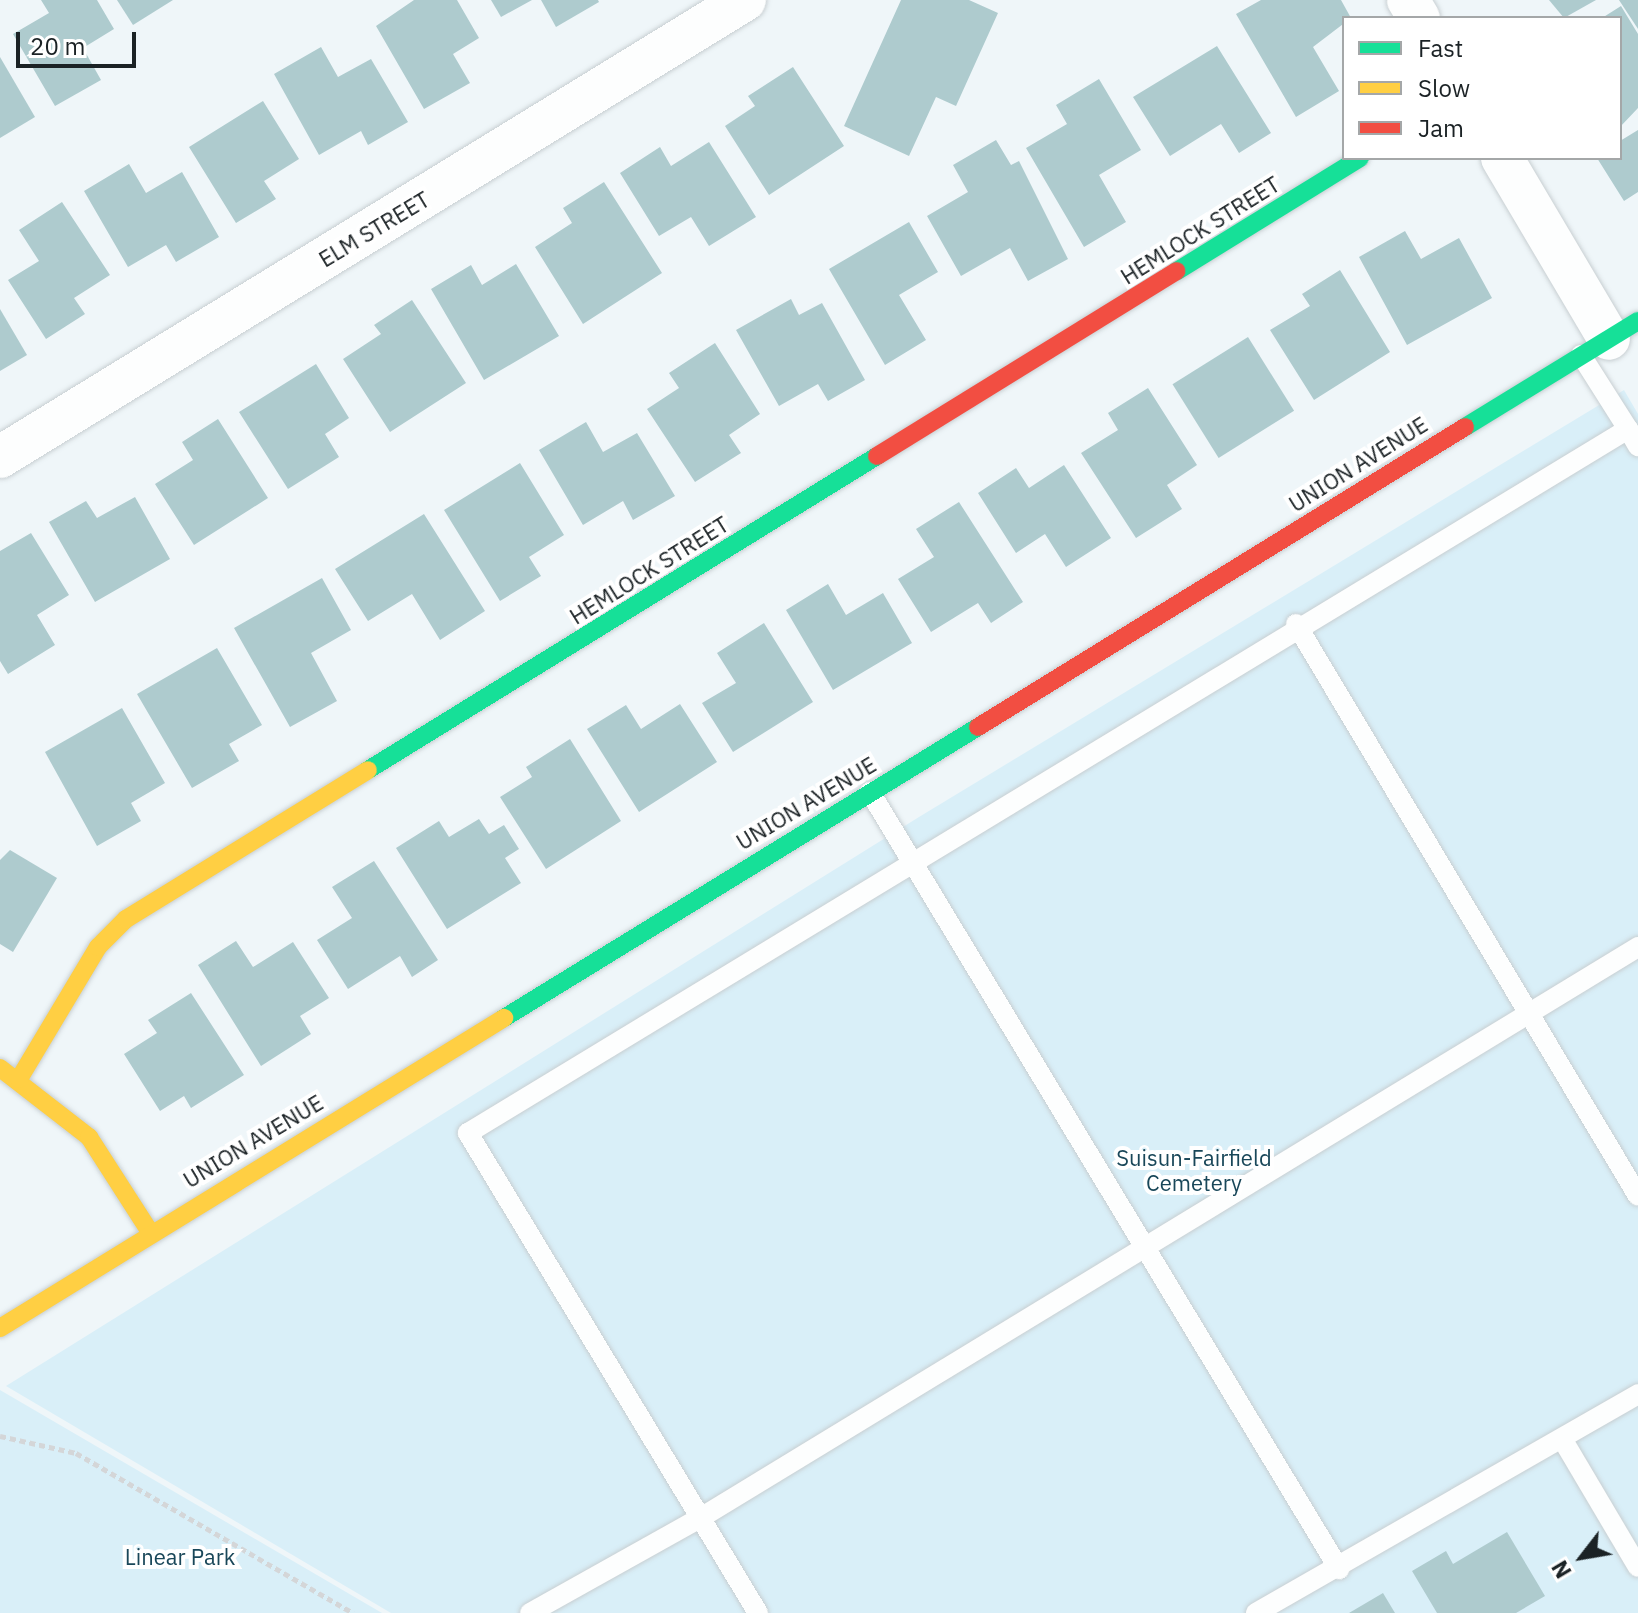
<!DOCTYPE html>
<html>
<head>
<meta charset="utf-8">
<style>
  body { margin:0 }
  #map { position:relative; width:1638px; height:1613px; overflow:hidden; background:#eff6f9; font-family:"IBM Plex Sans",sans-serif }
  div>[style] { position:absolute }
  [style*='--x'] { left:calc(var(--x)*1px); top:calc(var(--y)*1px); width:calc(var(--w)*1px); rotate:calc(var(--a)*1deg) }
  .green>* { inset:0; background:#d9eff8 }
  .building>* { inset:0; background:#aecbce; transform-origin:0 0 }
  .path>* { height:5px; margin-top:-2.5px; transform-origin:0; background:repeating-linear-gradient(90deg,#d4d6d8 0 6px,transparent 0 10px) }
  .roads { filter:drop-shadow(0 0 2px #c8cfd2) drop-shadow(0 0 2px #c8cfd2) }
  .lane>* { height:20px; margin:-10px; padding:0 10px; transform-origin:10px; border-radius:10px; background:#fdfefe }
  .street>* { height:42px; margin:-21px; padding:0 21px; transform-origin:21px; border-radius:21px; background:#fdfefe }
  .fast>* { height:18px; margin:-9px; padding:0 9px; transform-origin:9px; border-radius:9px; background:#16e098 }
  .slow>* { height:18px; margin:-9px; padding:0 9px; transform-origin:9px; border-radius:9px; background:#ffcf43 }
  .jam>* { height:18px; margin:-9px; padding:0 9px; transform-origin:9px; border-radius:9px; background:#f24e42 }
  span { translate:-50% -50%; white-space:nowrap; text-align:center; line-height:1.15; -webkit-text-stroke:8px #fff; paint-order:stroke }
  .street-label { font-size:22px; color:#1b2225 }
  .park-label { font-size:22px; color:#194759 }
  .legend { position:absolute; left:1342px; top:16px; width:280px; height:144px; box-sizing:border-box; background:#fff; border:2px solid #a4a7a8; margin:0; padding:10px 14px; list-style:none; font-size:24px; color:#1b2225 }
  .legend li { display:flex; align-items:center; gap:16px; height:40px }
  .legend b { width:40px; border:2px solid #a4a7a8 }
  .north { position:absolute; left:1542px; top:1517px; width:80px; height:80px; -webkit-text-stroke:6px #fff; paint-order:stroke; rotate:239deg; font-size:22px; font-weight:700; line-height:32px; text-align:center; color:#1b2225 }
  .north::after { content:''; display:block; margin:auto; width:28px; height:36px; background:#1b2225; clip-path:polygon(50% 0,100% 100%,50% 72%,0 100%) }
  .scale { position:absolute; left:16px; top:32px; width:120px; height:36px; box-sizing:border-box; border:4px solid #1b2225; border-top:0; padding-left:10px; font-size:24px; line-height:28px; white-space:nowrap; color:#1b2225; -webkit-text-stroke:6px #fff; paint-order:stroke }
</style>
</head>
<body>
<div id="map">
  <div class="green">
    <div style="clip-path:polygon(1624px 390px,1638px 414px,1638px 1613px,391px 1613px,6px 1386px,919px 817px)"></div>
    <div style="clip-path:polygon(0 1390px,382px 1613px,0 1613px)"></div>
  </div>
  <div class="building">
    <div style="clip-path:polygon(41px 0,97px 0,114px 29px,83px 48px,101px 80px,55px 106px,13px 34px,49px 13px)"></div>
    <div style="clip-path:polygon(117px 0,173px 0,133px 25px)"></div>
    <div style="clip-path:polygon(414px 0,457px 0,479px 38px,453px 54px,470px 83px,424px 109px,376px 26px)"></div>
    <div style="clip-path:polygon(491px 0,532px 0,501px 17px)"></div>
    <div style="clip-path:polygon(541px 0,598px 0,599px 2px,556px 27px)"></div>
    <div style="clip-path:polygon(901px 0,969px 0,998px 13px,956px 106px,936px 97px,909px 156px,844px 126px)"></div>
    <div style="clip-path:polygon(1261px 0,1341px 0,1351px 18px,1313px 47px,1339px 91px,1296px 117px,1236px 14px)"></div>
    <div style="clip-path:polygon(1549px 0,1596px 0,1564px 18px)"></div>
    <div style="clip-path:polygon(1619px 0,1638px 0,1638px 29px)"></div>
    <div style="clip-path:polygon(1621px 6px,1638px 34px,1638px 108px,1620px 127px,1620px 18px,1602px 18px)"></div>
    <div style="clip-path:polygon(1217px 46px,1271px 133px,1239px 153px,1221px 124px,1170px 156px,1133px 97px)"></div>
    <div style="clip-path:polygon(321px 47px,338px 77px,371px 59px,408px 122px,368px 145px,361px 131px,319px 155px,274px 74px)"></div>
    <div style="clip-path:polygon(0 57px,35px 117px,0 138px)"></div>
    <div style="clip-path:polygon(793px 67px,844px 146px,769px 195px,725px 126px,755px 106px,748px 96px)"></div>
    <div style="clip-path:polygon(1099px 79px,1141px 150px,1099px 175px,1126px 222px,1084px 247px,1026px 148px,1067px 124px,1056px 105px)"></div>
    <div style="clip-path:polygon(263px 101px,299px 159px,264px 181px,276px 199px,236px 223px,189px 147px)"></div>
    <div style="clip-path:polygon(1638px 130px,1638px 192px,1624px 201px,1597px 158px,1620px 158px,1620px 141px)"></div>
    <div style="clip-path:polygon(996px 140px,1011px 165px,1019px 161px,1068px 259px,1028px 281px,1010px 248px,961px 276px,927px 216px,968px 192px,953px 165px)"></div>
    <div style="clip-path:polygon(709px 142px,756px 217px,709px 246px,691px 217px,659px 236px,620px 173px,660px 147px,671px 166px)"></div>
    <div style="clip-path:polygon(129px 164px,146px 193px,182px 172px,219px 237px,176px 262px,166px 245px,128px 267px,84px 191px)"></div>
    <div style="clip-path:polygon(604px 182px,662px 273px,583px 324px,535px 247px,572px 223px,563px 208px)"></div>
    <div style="clip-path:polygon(62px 202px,110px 275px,74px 298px,85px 314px,46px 339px,8px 280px,39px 261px,19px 230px)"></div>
    <div style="clip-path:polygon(909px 222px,938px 272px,899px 295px,926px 340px,885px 365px,829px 269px)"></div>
    <div style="clip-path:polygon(1405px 231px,1421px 259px,1459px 238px,1492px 298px,1407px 345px,1359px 257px)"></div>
    <div style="clip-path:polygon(516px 264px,559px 336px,484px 380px,431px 289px,471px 265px,482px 285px)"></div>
    <div style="clip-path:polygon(1340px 270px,1390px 352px,1314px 400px,1270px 330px,1310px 306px,1302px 294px)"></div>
    <div style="clip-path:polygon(791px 299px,799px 315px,822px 303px,865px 380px,828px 401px,818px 384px,779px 406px,736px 330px)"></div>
    <div style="clip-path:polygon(412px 300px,466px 383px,390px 432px,343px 359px,381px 334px,374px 325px)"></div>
    <div style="clip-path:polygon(0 309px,27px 355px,0 371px)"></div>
    <div style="left:1248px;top:337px;width:87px;height:89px;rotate:58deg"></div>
    <div style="clip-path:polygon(715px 343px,760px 414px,729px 435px,741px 453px,695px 482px,647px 409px,679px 388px,669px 373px)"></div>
    <div style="clip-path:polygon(316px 364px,349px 418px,325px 434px,339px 457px,288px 489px,239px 412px)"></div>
    <div style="clip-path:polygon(1148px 388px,1197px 465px,1167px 485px,1182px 509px,1136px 538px,1081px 453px,1118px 430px,1108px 413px)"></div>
    <div style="clip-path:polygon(218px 419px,268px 498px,194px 545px,155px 484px,193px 460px,182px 442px)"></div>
    <div style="clip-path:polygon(586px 422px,603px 452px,637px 433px,675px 496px,633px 520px,623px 501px,583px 525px,539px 450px)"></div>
    <div style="clip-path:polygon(520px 463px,564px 535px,529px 557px,541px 576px,500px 601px,444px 510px)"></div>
    <div style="clip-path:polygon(1064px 465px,1111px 538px,1066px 567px,1045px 534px,1016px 553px,978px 493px,1016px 468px,1029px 488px)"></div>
    <div style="clip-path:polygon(135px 497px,170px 559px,95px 602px,49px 522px,86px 501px,97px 518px)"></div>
    <div style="clip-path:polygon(959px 502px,1023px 602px,991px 623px,978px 603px,931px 632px,898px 579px,934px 557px,916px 529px)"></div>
    <div style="clip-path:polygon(424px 514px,485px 611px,440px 640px,412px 594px,368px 621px,335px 569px)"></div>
    <div style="clip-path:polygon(31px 533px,69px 595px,37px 615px,55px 645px,8px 674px,0 661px,0 551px)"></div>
    <div style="clip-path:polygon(322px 578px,351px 630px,311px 653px,337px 701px,290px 727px,234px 628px)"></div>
    <div style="clip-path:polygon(828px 584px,846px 615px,883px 593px,912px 643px,833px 690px,786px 610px)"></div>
    <div style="clip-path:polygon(764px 623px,813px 702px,733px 752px,702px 703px,736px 683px,717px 653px)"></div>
    <div style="clip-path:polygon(217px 648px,262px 725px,229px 744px,239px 761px,192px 788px,137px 694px)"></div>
    <div style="clip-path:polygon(680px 704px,717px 762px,639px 812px,587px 729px,626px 705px,641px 729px)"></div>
    <div style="clip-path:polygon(122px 708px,165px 783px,131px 803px,141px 821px,97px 846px,45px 752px)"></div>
    <div style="clip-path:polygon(570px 739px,621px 821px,546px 869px,500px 797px,532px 777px,526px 767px)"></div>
    <div style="clip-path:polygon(479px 819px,489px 834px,504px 825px,519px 849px,505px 858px,521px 883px,447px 929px,396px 848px,439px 821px,449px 837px)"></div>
    <div style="clip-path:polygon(10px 850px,57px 878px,13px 952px,0 944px,0 860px)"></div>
    <div style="clip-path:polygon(374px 861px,438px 960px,412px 977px,400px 956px,348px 989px,317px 940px,352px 918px,332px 887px)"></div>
    <div style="clip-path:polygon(236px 941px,253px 967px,293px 942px,329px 998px,300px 1016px,311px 1034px,261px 1066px,198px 965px)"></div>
    <div style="clip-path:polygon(191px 993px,244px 1075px,191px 1108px,184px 1096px,160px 1111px,124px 1054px,157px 1033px,148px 1020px)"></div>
    <div style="clip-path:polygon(1507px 1532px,1545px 1596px,1516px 1613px,1437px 1613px,1412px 1571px,1446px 1551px,1453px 1564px)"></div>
    <div style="clip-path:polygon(1383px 1593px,1395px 1613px,1349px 1613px)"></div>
  </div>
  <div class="path">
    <div style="--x:0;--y:1436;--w:78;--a:12.6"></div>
    <div style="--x:76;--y:1453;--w:320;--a:30"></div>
  </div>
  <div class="roads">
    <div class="lane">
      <div style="--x:1581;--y:355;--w:88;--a:57.6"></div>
      <div style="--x:1296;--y:624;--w:666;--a:59.12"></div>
      <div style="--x:870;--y:792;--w:908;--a:58.88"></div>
      <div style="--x:1564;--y:1442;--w:145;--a:59.4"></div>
      <div style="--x:530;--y:1613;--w:197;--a:-29.2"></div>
      <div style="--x:702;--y:1517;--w:1096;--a:-31.34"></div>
      <div style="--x:758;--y:1613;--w:561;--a:-121.14"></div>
      <div style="--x:468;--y:1133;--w:1357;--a:-31.25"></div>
      <div style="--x:1628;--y:429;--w:20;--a:60"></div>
      <div style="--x:1256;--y:1613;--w:440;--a:-29.8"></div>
    </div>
    <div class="street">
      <div style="--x:1408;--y:0;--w:21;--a:59"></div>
      <div style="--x:1502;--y:158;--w:210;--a:59.4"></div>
      <div style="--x:0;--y:457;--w:874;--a:-31.53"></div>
    </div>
    <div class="fast">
      <div style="--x:1177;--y:271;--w:215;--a:-31.7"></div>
      <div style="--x:1465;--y:427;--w:203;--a:-31.5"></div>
      <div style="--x:368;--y:770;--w:598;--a:-31.67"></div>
      <div style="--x:504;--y:1018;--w:556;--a:-31.55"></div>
    </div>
    <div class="slow">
      <div style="--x:0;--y:1068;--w:113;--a:37.8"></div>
      <div style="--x:89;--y:1137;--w:113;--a:57.3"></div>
      <div style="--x:19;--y:1079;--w:154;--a:-59.1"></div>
      <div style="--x:98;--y:947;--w:40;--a:-45"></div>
      <div style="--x:126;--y:919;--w:284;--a:-31.6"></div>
      <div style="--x:0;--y:1328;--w:592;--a:-31.59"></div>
    </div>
    <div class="jam">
      <div style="--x:877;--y:456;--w:352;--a:-31.7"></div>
      <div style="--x:978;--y:727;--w:572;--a:-31.63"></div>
    </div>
  </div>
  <div class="street-label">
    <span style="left:374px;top:229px;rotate:-31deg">ELM STREET</span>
    <span style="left:1200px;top:230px;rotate:-32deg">HEMLOCK STREET</span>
    <span style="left:1358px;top:464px;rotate:-32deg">UNION AVENUE</span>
    <span style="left:649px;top:570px;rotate:-32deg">HEMLOCK STREET</span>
    <span style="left:806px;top:803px;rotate:-31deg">UNION AVENUE</span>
    <span style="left:253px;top:1141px;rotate:-31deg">UNION AVENUE</span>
  </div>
  <div class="park-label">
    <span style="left:1194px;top:1170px">Suisun-Fairfield<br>Cemetery</span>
    <span style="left:180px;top:1557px">Linear Park</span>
  </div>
  <ul class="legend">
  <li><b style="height:10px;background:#16e098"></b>Fast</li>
  <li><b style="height:10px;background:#ffcf43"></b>Slow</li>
  <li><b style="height:10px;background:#f24e42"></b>Jam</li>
  </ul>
  <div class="north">N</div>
  <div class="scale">20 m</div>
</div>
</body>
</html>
